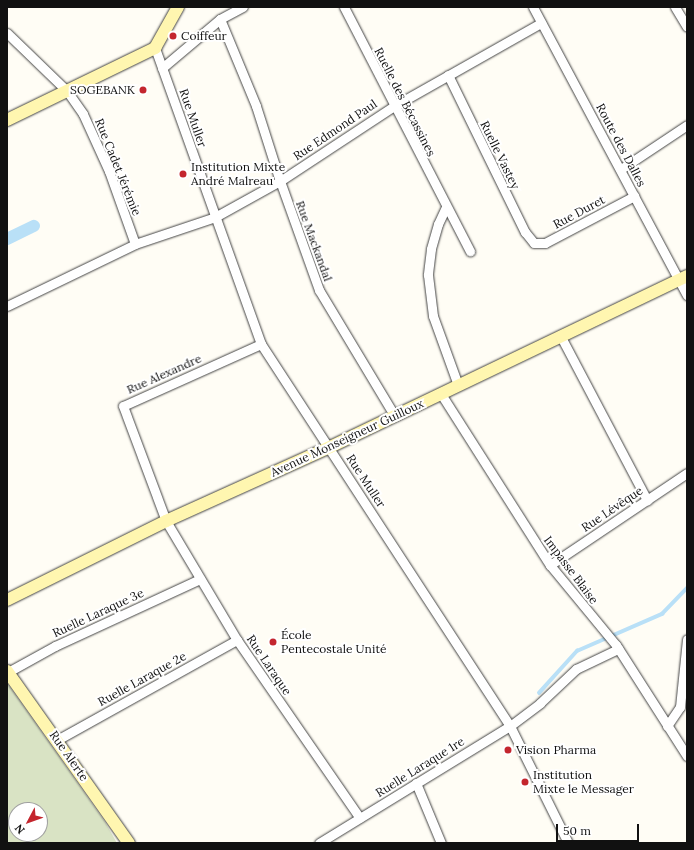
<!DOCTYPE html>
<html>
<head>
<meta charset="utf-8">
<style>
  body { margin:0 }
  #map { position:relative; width:694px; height:850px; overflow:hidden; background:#fffdf5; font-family:Lora,serif }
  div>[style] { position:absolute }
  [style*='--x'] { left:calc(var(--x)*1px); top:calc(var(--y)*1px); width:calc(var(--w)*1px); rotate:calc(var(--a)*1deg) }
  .cemetery>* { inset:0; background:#d9e3c4 }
  .stream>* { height:3.5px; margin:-1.75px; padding:0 1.75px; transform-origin:1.75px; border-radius:1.75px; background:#b9e0f7 }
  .canal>* { height:12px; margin:-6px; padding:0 6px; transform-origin:6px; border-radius:6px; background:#b9e0f7 }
  .roads { filter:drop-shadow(0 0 1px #444) drop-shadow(0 0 1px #444) }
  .street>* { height:9px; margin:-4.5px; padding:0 4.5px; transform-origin:4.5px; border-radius:4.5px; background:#fff }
  .secondary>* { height:12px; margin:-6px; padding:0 6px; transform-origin:6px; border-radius:6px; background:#fff6b0 }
  .dots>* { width:11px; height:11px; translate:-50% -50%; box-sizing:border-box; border:2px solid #fff; border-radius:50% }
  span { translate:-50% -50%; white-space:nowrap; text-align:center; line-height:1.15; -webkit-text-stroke:4px #fff; paint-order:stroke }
  .poi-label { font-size:12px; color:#111 }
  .left { translate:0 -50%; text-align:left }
  .right { translate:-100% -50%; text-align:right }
  .street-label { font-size:12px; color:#111 }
  .frame { position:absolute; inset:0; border:8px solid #111; pointer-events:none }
  .north { position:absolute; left:8px; top:802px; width:40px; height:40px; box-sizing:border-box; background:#fff; border:1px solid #a0a0a0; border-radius:50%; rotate:229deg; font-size:11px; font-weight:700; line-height:16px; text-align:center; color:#111 }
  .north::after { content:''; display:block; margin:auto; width:14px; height:18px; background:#c4262e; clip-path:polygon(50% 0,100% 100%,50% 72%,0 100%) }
  .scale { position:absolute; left:556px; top:824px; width:83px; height:18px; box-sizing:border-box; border:2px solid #111; border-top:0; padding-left:5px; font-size:12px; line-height:14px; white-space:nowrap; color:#111; -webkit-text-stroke:3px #fff; paint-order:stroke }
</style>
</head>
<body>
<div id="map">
  <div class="cemetery">
    <div style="clip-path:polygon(evenodd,7px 683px,105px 822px,117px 843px,7px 843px,7px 683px,16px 810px,40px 810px,40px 834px,16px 834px,16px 810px)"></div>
  </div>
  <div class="stream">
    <div style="--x:539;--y:693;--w:57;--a:-47.9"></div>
    <div style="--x:577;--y:651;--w:93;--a:-23.5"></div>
    <div style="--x:662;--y:614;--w:36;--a:-46"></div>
  </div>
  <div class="canal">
    <div style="--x:7;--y:239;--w:30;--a:-26"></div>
  </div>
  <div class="roads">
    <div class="street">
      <div style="--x:344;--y:7;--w:275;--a:62.7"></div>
      <div style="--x:533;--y:7;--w:327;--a:61.9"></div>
      <div style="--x:675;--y:7;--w:23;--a:59"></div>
      <div style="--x:220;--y:19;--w:94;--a:67.5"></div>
      <div style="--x:256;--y:106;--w:79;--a:72.3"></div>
      <div style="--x:280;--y:181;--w:116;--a:70.3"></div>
      <div style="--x:319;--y:290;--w:146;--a:59"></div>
      <div style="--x:7;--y:33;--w:83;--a:44"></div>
      <div style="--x:67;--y:91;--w:28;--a:55"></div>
      <div style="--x:83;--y:114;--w:63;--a:65.5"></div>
      <div style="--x:109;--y:171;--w:77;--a:70.4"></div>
      <div style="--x:155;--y:48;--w:314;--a:70.3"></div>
      <div style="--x:261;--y:344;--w:456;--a:56.9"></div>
      <div style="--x:510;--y:726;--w:131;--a:63.6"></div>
      <div style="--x:162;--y:68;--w:76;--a:-40.2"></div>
      <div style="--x:220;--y:19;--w:26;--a:-28"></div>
      <div style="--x:448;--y:75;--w:175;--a:63.9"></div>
      <div style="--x:525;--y:232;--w:14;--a:51"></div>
      <div style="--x:534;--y:243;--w:11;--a:0"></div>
      <div style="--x:545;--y:243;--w:101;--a:-27.8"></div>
      <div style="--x:621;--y:169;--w:79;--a:-33.7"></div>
      <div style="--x:446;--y:207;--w:19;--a:115"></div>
      <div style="--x:438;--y:224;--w:26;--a:106"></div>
      <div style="--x:431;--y:249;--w:26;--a:97"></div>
      <div style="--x:428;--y:275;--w:41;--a:83"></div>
      <div style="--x:433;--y:316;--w:73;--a:70.1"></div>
      <div style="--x:7;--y:306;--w:142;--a:-25.8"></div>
      <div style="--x:135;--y:244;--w:84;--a:-18.6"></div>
      <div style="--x:215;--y:217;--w:74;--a:-29"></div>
      <div style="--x:280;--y:181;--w:136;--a:-33.3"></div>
      <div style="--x:394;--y:106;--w:169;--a:-29.5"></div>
      <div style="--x:560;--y:335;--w:187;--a:62.2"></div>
      <div style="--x:261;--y:344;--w:151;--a:155.8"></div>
      <div style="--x:123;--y:406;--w:123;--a:69.5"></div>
      <div style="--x:166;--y:521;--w:139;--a:59.2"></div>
      <div style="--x:237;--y:640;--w:216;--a:55.4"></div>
      <div style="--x:441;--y:394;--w:203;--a:57.5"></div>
      <div style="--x:550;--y:565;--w:104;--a:50.5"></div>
      <div style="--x:616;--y:645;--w:132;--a:57.4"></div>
      <div style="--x:550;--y:565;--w:165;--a:-33.9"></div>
      <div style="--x:8;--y:672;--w:54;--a:-29"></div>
      <div style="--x:55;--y:646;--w:160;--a:-24.8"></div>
      <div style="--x:667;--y:726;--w:23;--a:-56"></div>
      <div style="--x:680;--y:707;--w:68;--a:-84.1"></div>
      <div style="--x:57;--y:740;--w:206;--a:-29.1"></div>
      <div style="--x:416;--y:783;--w:65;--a:67.4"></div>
      <div style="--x:319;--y:843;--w:224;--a:-31.5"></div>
      <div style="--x:510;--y:726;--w:38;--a:-37"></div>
      <div style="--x:540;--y:703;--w:50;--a:-43.4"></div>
      <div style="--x:576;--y:669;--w:47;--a:-25.5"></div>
    </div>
    <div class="secondary">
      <div style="--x:7;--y:120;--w:165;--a:-25.9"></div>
      <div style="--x:155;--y:48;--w:47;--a:-60.7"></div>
      <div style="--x:7;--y:600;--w:178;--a:-26.4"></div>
      <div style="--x:166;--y:521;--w:180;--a:-24.3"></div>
      <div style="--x:330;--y:447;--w:396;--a:-25.6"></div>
      <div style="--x:7;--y:671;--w:211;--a:54.7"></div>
    </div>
  </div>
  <div class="dots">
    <div style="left:173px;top:36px;background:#c4262e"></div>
    <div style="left:143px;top:90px;background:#c4262e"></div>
    <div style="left:183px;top:174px;background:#c4262e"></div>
    <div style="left:273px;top:642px;background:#c4262e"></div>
    <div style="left:508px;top:750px;background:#c4262e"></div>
    <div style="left:525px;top:782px;background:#c4262e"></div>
  </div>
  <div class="poi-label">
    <span class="left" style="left:181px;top:36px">Coiffeur</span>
    <span class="right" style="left:135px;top:90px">SOGEBANK</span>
    <span class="left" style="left:191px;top:174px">Institution Mixte<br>André Malreau</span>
    <span class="left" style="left:281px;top:642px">École<br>Pentecostale Unité</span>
    <span class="left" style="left:516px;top:750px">Vision Pharma</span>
    <span class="left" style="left:533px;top:782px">Institution<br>Mixte le Messager</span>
  </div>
  <div class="street-label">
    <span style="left:405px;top:102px;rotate:63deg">Ruelle des Bécassines</span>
    <span style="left:193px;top:118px;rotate:71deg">Rue Muller</span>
    <span style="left:335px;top:130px;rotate:-34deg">Rue Edmond Paul</span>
    <span style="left:621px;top:145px;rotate:62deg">Route des Dalles</span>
    <span style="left:500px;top:155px;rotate:64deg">Ruelle Vastey</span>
    <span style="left:118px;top:167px;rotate:68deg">Rue Cadet Jérémie</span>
    <span style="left:579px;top:212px;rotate:-28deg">Rue Duret</span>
    <span style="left:314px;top:241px;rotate:70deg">Rue Mackandal</span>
    <span style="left:164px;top:374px;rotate:-24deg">Rue Alexandre</span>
    <span style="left:347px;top:438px;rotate:-25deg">Avenue Monseigneur Guilloux</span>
    <span style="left:366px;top:481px;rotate:57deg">Rue Muller</span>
    <span style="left:612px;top:509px;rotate:-34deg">Rue Lévêque</span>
    <span style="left:571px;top:570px;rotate:53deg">Impasse Blaise</span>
    <span style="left:98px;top:613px;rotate:-25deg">Ruelle Laraque 3e</span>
    <span style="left:269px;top:665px;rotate:56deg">Rue Laraque</span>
    <span style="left:142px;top:679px;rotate:-29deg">Ruelle Laraque 2e</span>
    <span style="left:69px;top:756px;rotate:55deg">Rue Alerte</span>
    <span style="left:420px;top:767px;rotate:-32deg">Ruelle Laraque 1re</span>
  </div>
  <div class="frame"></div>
  <div class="north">N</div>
  <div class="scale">50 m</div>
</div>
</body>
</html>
